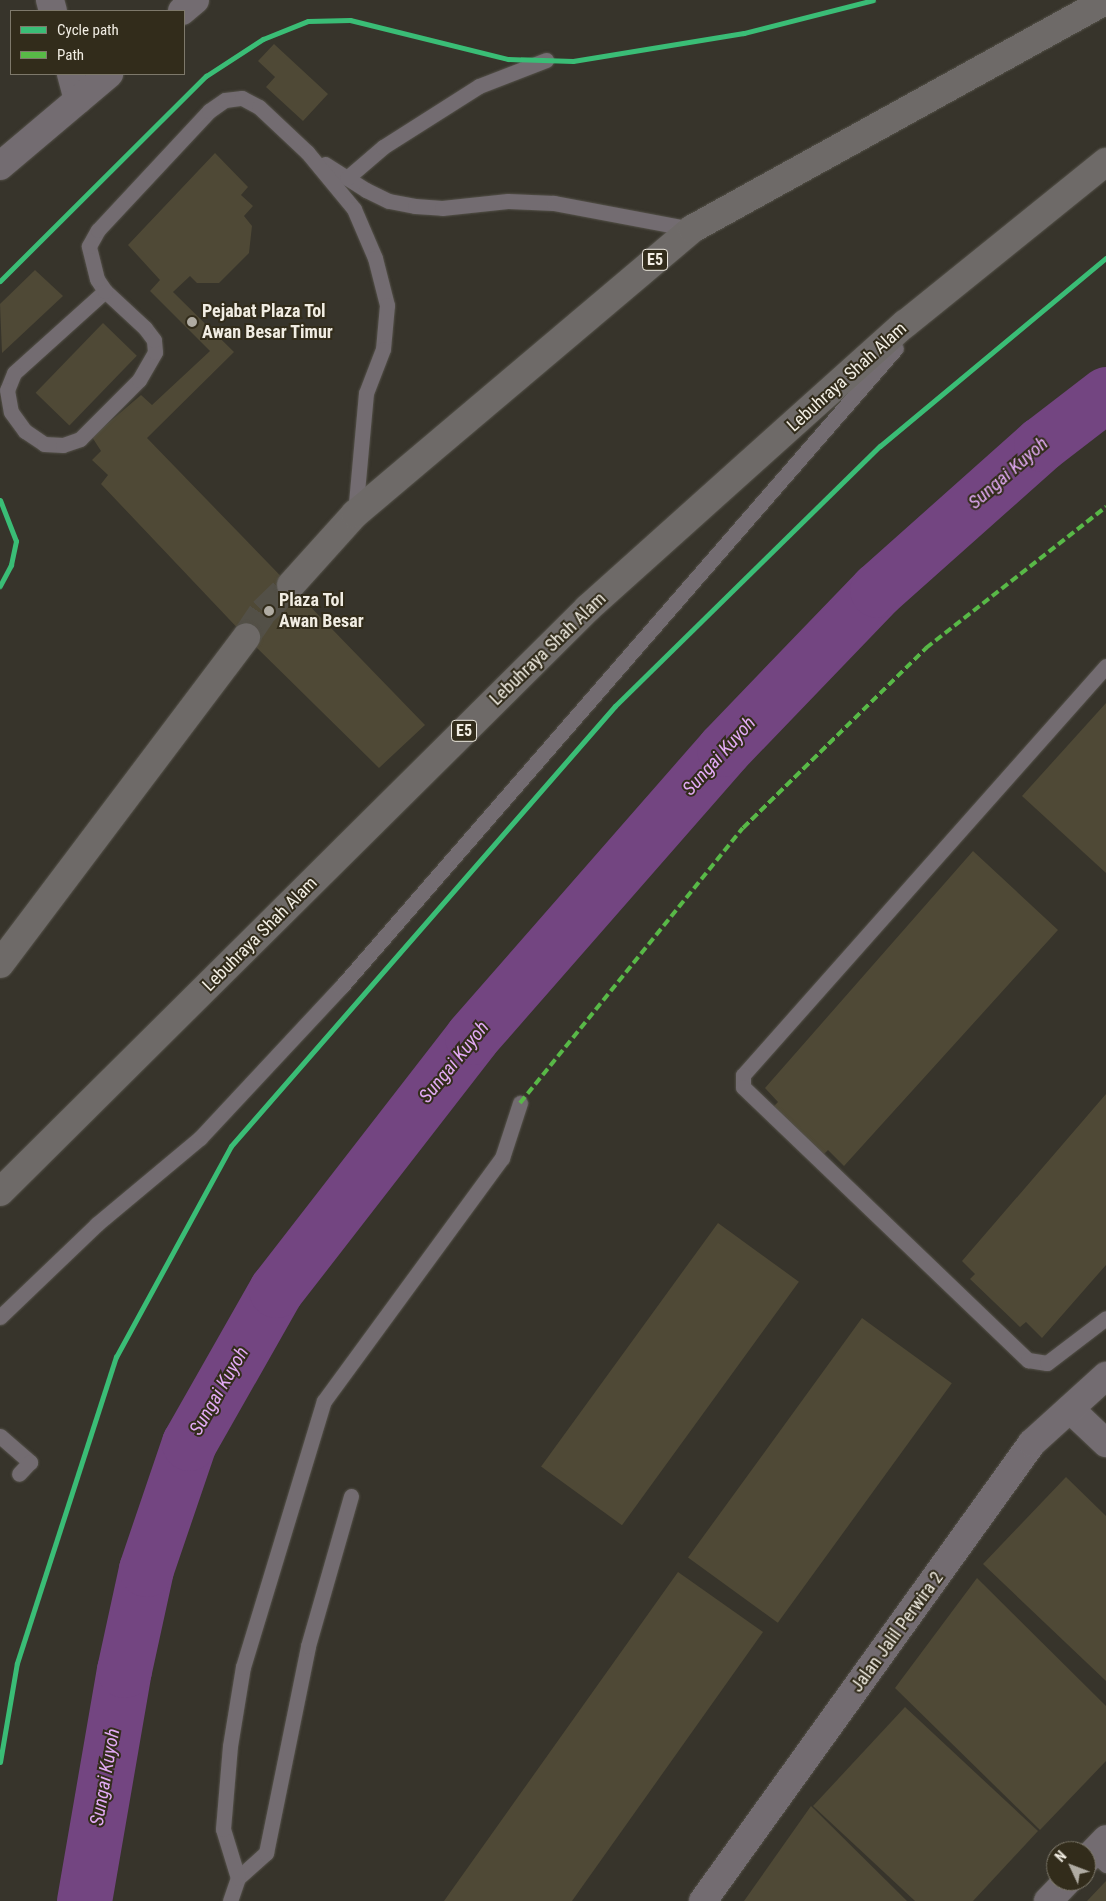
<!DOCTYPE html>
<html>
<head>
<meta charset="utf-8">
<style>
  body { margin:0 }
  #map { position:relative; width:1106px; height:1901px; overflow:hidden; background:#37342b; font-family:"Roboto Condensed",sans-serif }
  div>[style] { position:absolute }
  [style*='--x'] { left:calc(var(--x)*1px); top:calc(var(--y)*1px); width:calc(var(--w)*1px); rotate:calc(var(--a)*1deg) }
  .river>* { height:55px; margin:-27.5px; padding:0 27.5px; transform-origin:27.5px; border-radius:27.5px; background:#734581 }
  .building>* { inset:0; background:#4f4936; transform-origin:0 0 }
  .motorway-tunnel>* { height:28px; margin-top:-14px; transform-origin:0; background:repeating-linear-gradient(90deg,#535047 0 28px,transparent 0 42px) }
  .roads { filter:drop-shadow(0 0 1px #545149) drop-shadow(0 0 1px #545149) }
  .service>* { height:15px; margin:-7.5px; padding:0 7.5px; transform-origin:7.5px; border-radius:7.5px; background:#736c71 }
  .minor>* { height:28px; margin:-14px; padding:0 14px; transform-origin:14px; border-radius:14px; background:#736c71 }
  .motorway>* { height:28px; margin:-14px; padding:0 14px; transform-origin:14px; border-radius:14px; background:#6e6a68 }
  .quiet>* { height:4px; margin-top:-2px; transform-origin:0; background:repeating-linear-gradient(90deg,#58b947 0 8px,transparent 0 12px) }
  .cycleway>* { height:5px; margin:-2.5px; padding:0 2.5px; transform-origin:2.5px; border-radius:2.5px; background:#3abd76 }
  .dots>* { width:14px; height:14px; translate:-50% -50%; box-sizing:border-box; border:2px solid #322c1b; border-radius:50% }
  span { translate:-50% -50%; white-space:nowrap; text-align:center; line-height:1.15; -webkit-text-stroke:4px #322c1b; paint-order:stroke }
  .shield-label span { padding:1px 4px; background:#322c1b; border:1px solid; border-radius:4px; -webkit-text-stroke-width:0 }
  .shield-label { font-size:16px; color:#f1ede3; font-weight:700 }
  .poi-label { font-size:18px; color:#f1ede3; font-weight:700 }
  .left { translate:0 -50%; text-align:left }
  .street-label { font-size:18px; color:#f1ede3 }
  .water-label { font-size:19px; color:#e2aaf4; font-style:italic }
  .legend { position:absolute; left:10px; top:10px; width:175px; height:65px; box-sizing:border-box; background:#322c1b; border:1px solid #7e796b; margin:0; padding:6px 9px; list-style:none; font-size:15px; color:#f1ede3 }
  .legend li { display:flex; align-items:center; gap:10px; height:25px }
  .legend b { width:25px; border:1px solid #7e796b }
  .north { position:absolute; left:1046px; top:1841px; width:50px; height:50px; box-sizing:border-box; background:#322c1b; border:1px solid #7e796b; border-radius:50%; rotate:313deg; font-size:14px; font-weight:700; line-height:20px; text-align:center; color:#f1ede3 }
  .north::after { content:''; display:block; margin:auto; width:18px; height:22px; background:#b0aca3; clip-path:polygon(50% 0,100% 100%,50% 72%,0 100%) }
</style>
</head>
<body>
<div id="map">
  <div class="river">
    <div style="--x:84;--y:1901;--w:234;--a:-80.2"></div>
    <div style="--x:124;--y:1670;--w:103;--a:-77.7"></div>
    <div style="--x:146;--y:1569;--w:133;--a:-71.2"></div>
    <div style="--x:189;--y:1443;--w:176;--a:-60.4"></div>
    <div style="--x:276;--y:1290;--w:320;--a:-52.2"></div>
    <div style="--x:472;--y:1037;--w:383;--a:-48.8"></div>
    <div style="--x:724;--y:749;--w:221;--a:-46.1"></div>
    <div style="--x:877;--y:590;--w:220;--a:-41.7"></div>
    <div style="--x:1041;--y:444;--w:82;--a:-37.6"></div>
  </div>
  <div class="building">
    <div style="clip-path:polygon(274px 44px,328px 94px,303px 121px,266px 87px,275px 77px,258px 61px)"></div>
    <div style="clip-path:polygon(215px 153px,248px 187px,241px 195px,253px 206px,244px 216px,252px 226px,249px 253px,219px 283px,197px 283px,190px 276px,173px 292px,234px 352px,147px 438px,425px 725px,379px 768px,246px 637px,101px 484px,108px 475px,92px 460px,101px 451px,92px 437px,141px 395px,152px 405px,210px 351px,150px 291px,160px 280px,128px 245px)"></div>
    <div style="clip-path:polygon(35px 270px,63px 296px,2px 353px,0 304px)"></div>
    <div style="left:103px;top:323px;width:47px;height:97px;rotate:44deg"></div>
    <div style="clip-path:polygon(1106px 703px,1106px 873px,1022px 796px)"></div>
    <div style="clip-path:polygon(973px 851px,1058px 930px,844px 1166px,828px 1150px,823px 1155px,773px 1107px,778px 1102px,765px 1088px)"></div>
    <div style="clip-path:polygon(1106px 1094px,1106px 1265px,1042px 1338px,1026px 1322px,1020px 1327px,970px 1279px,975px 1274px,962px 1261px)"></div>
    <div style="left:718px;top:1223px;width:100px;height:301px;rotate:36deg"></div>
    <div style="left:862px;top:1318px;width:111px;height:296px;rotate:36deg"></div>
    <div style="clip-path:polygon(1066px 1477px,1106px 1516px,1106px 1681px,983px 1564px)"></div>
    <div style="clip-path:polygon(678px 1572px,763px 1632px,572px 1901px,444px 1901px)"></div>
    <div style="clip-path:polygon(977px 1578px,1106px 1706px,1106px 1761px,1040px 1830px,895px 1688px)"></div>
    <div style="clip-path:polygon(905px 1707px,1038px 1831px,973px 1901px,915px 1901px,813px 1806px)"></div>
    <div style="clip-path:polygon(811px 1806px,907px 1901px,744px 1901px)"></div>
    <div style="clip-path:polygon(1106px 1881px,1106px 1901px,1087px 1901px)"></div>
  </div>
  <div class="motorway-tunnel">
    <div style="--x:246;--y:637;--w:30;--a:-56"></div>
    <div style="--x:263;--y:612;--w:39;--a:-44"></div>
  </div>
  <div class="roads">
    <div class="service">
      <div style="--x:325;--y:164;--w:49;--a:32.4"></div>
      <div style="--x:366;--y:190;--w:25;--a:26"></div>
      <div style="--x:389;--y:201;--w:26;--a:11"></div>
      <div style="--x:415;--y:206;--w:27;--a:4"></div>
      <div style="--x:442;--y:208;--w:66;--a:-6.1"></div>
      <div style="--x:508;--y:201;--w:46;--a:2.5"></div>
      <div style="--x:554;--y:203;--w:140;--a:10.7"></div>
      <div style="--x:347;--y:178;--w:48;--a:-40.7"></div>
      <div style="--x:383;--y:147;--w:114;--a:-32.4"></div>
      <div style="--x:479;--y:86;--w:72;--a:-21.2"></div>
      <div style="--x:105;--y:291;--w:122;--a:138"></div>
      <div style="--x:14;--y:373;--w:18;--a:112"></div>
      <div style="--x:7;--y:390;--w:22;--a:80"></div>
      <div style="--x:11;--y:412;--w:24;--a:54"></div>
      <div style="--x:25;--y:431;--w:23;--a:34"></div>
      <div style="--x:44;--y:444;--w:19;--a:3"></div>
      <div style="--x:63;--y:445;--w:18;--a:-19"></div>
      <div style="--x:80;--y:439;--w:83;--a:-45"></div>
      <div style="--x:139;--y:380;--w:32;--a:-60"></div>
      <div style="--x:155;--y:352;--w:12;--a:-95"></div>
      <div style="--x:154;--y:340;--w:15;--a:-127"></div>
      <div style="--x:145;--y:328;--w:54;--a:-137.2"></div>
      <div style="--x:105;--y:291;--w:14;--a:-124"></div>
      <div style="--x:97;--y:279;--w:34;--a:-104"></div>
      <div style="--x:89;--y:246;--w:18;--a:-61"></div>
      <div style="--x:98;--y:230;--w:163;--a:-47"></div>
      <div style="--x:209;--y:111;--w:19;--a:-35"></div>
      <div style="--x:225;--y:100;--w:17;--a:-7"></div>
      <div style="--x:242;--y:98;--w:19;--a:28"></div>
      <div style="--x:259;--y:107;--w:66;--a:43.2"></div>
      <div style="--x:307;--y:152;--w:74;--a:50.5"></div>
      <div style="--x:354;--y:209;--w:53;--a:66.8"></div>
      <div style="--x:375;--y:258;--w:49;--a:75.7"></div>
      <div style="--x:387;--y:305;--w:44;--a:95.2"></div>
      <div style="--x:383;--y:349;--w:47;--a:111.1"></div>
      <div style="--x:366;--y:393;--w:121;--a:95.2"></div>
      <div style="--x:1106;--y:666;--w:547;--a:131.59"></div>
      <div style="--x:743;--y:1075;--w:12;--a:90"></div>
      <div style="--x:743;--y:1087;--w:395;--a:43.8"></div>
      <div style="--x:1028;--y:1360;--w:19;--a:9"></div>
      <div style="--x:1047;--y:1363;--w:74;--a:-37.3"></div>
      <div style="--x:0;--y:1317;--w:134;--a:-43.8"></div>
      <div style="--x:97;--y:1224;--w:134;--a:-39.9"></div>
      <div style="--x:200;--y:1138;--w:207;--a:-47"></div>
      <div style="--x:341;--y:987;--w:846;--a:-49.02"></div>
      <div style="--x:0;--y:1436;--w:40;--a:41"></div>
      <div style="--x:30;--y:1462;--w:16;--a:133"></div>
      <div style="--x:1093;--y:1853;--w:18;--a:43"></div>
      <div style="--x:238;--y:1878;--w:38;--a:-42"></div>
      <div style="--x:266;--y:1853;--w:211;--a:-78.5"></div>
      <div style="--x:308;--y:1646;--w:156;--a:-74"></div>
      <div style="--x:230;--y:1901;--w:24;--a:-71"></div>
      <div style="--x:238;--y:1878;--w:51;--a:-107"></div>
      <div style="--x:223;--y:1829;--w:83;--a:-85.2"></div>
      <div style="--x:230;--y:1746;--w:80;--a:-80.7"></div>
      <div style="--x:243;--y:1667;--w:278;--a:-73.1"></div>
      <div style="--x:324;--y:1401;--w:301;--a:-53.8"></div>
      <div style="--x:502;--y:1158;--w:58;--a:-71.9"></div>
    </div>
    <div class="minor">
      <div style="--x:50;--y:0;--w:11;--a:75"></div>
      <div style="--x:182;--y:11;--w:17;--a:-40"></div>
      <div style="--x:71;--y:74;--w:27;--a:75"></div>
      <div style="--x:0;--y:166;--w:143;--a:-40.2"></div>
      <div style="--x:1070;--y:1409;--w:50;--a:43.4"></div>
      <div style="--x:1086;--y:1860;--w:29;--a:-46"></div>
      <div style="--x:703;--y:1901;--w:564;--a:-54.31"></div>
      <div style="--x:1032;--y:1443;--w:100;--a:-42.2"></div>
      <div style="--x:1048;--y:1901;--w:28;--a:-46"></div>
    </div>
    <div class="motorway">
      <div style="--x:291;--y:585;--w:96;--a:-48"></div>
      <div style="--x:355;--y:514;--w:441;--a:-40.2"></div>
      <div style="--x:692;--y:229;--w:473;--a:-28.9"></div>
      <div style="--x:0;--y:964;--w:409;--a:-53"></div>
      <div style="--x:0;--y:1192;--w:829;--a:-44.8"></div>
      <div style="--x:588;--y:608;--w:426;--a:-41.9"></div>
      <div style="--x:905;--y:324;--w:258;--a:-38.9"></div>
    </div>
  </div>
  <div class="quiet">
    <div style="--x:520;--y:1103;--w:354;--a:-51"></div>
    <div style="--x:743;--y:828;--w:257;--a:-44.5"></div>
    <div style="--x:926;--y:648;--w:229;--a:-38.1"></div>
  </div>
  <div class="cycleway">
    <div style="--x:0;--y:281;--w:291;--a:-44.9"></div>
    <div style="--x:206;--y:76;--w:68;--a:-33"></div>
    <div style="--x:263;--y:39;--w:48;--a:-21.8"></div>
    <div style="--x:308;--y:21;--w:42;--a:-1.4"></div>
    <div style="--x:350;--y:20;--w:163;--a:13.9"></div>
    <div style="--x:508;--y:59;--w:65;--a:1.8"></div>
    <div style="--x:573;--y:61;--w:173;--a:-9.3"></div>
    <div style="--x:744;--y:33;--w:133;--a:-14.3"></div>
    <div style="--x:0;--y:500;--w:44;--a:68.7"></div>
    <div style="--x:16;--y:541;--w:25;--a:102"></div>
    <div style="--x:11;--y:565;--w:24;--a:118"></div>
    <div style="--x:0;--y:1762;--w:100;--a:-80.3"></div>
    <div style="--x:17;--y:1663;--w:322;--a:-72.1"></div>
    <div style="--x:116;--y:1357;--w:240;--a:-61.4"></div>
    <div style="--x:231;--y:1146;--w:584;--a:-48.89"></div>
    <div style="--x:615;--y:706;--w:371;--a:-44.5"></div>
    <div style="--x:880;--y:446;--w:294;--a:-39.8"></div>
  </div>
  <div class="dots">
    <div style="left:192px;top:322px;background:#b0aca3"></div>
    <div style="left:269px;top:611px;background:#b0aca3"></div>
  </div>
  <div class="shield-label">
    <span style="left:655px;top:260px">E5</span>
    <span style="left:464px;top:731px">E5</span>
  </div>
  <div class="poi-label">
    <span class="left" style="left:202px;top:322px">Pejabat Plaza Tol<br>Awan Besar Timur</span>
    <span class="left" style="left:279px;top:611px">Plaza Tol<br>Awan Besar</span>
  </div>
  <div class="street-label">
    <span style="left:847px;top:377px;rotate:-42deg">Lebuhraya Shah Alam</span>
    <span style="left:548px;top:649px;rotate:-44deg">Lebuhraya Shah Alam</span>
    <span style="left:260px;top:934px;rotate:-45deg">Lebuhraya Shah Alam</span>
    <span style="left:897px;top:1632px;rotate:-54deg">Jalan Jalil Perwira 2</span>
  </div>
  <div class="water-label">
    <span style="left:1008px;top:473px;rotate:-41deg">Sungai Kuyoh</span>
    <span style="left:719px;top:756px;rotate:-48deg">Sungai Kuyoh</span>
    <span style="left:454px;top:1062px;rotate:-51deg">Sungai Kuyoh</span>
    <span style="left:219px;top:1391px;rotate:-60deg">Sungai Kuyoh</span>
    <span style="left:105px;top:1777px;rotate:-80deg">Sungai Kuyoh</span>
  </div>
  <ul class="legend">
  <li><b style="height:6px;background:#3abd76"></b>Cycle path</li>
  <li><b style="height:6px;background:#58b947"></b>Path</li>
  </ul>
  <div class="north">N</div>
</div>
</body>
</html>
